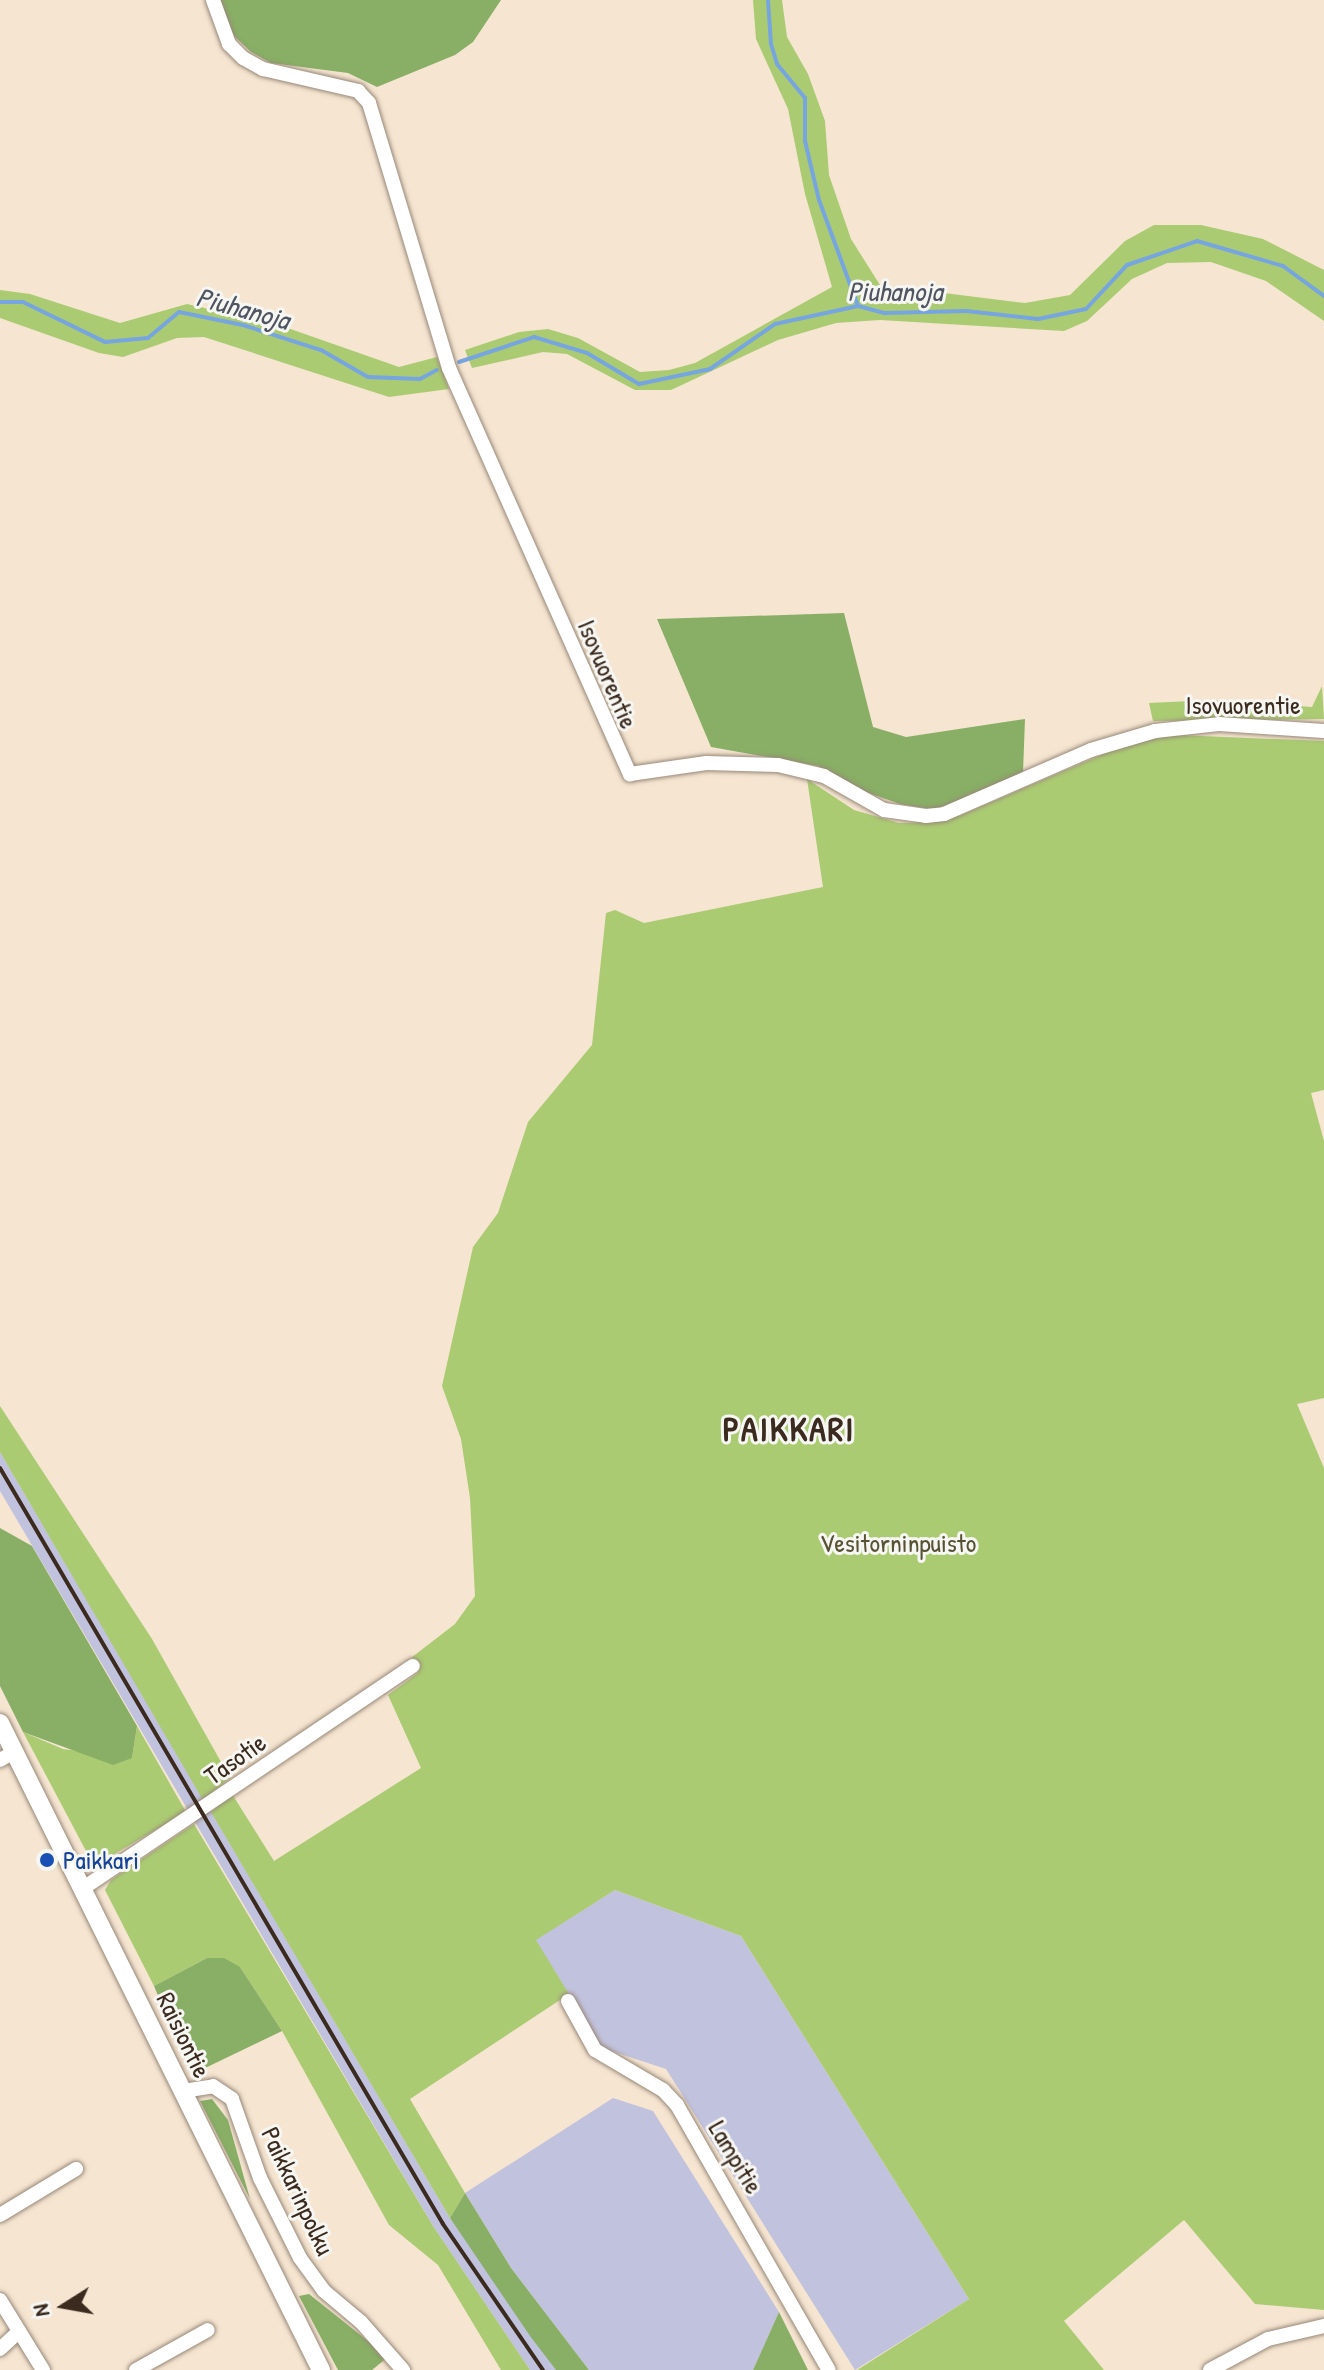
<!DOCTYPE html>
<html>
<head>
<meta charset="utf-8">
<style>
  body { margin:0 }
  #map { position:relative; width:1324px; height:2370px; overflow:hidden; background:#f5e5d1; font-family:"Patrick Hand",sans-serif }
  div>[style] { position:absolute }
  [style*='--x'] { left:calc(var(--x)*1px); top:calc(var(--y)*1px); width:calc(var(--w)*1px); rotate:calc(var(--a)*1deg) }
  .industrial>* { inset:0; background:#c1c2dd }
  .green>* { inset:0; background:#abcb73 }
  .forest>* { inset:0; background:#88af65 }
  .stream>* { height:4px; margin:-2px; padding:0 2px; transform-origin:2px; border-radius:2px; background:#76a5e0 }
  .roads { filter:drop-shadow(0 0 2px #988878) drop-shadow(0 0 2px #988878) }
  .minor>* { height:14px; margin:-7px; padding:0 7px; transform-origin:7px; border-radius:7px; background:#fff }
  .major>* { height:18px; margin:-9px; padding:0 9px; transform-origin:9px; border-radius:9px; background:#fff }
  .rail>* { height:4px; margin:-2px; padding:0 2px; transform-origin:2px; border-radius:2px; background:#3b2a1e }
  .dots>* { width:22px; height:22px; translate:-50% -50%; box-sizing:border-box; border:4px solid #f6f6f2; border-radius:50% }
  span { translate:-50% -50%; white-space:nowrap; text-align:center; line-height:1.15; -webkit-text-stroke:6px #f6f6f2; paint-order:stroke }
  .street-label { font-size:26px; color:#3b2a1e }
  .park-label { font-size:26px; color:#575233 }
  .transit-label { font-size:26px; color:#164399 }
  .left { translate:0 -50%; text-align:left }
  .water-label { font-size:28px; color:#505562; font-style:italic }
  .district-label { font-size:34px; color:#3b2a1e; font-weight:700; letter-spacing:2px }
  .north { position:absolute; left:24px; top:2266px; width:80px; height:80px; -webkit-text-stroke:6px #f6f6f2; paint-order:stroke; rotate:259deg; font-size:22px; font-weight:700; line-height:32px; text-align:center; color:#3b2a1e }
  .north::after { content:''; display:block; margin:auto; width:28px; height:36px; background:#3b2a1e; clip-path:polygon(50% 0,100% 100%,50% 72%,0 100%) }
</style>
</head>
<body>
<div id="map">
  <div class="industrial">
    <div style="clip-path:polygon(0 1452px,450px 2218px,556px 2370px,530px 2370px,433px 2226px,0 1491px)"></div>
    <div style="clip-path:polygon(615px 1890px,741px 1936px,969px 2299px,855px 2370px,666px 2069px,602px 2048px,535px 1940px)"></div>
    <div style="clip-path:polygon(613px 2098px,653px 2111px,779px 2312px,753px 2370px,589px 2370px,511px 2268px,465px 2193px)"></div>
  </div>
  <div class="green">
    <div style="clip-path:polygon(753px 0,782px 0,787px 37px,808px 74px,825px 121px,829px 175px,851px 239px,880px 285px,1025px 303px,1070px 295px,1125px 241px,1154px 225px,1201px 225px,1263px 239px,1324px 270px,1324px 321px,1266px 281px,1211px 262px,1167px 263px,1132px 279px,1087px 321px,1064px 331px,880px 320px,836px 323px,778px 340px,671px 390px,635px 390px,567px 354px,543px 352px,472px 368px,465px 350px,519px 332px,548px 329px,578px 338px,640px 372px,669px 370px,695px 363px,832px 287px,805px 194px,788px 109px,756px 39px)"></div>
    <div style="clip-path:polygon(0 290px,30px 294px,120px 323px,187px 304px,282px 326px,399px 367px,437px 357px,449px 389px,389px 397px,204px 337px,177px 338px,123px 357px,99px 353px,0 318px)"></div>
    <div style="clip-path:polygon(1322px 686px,1324px 719px,1153px 721px,1149px 703px,1212px 700px,1312px 707px)"></div>
    <div style="clip-path:polygon(1177px 735px,1324px 741px,1324px 1090px,1311px 1093px,1324px 1141px,1324px 1398px,1297px 1404px,1324px 1468px,1324px 2310px,1255px 2304px,1184px 2220px,1064px 2321px,1104px 2370px,857px 2370px,969px 2299px,741px 1936px,615px 1890px,536px 1940px,569px 1994px,410px 2099px,465px 2193px,450px 2218px,211px 1812px,232px 1794px,274px 1861px,421px 1768px,388px 1695px,418px 1673px,407px 1661px,455px 1624px,475px 1596px,470px 1498px,461px 1439px,442px 1386px,473px 1247px,498px 1213px,528px 1122px,592px 1045px,606px 913px,615px 910px,644px 923px,823px 887px,807px 779px,854px 810px,899px 823px,929px 822px,959px 816px,1129px 743px)"></div>
    <div style="clip-path:polygon(0 1406px,152px 1639px,230px 1778px,203px 1800px,0 1452px)"></div>
    <div style="clip-path:polygon(137px 1726px,186px 1812px,94px 1866px,23px 1732px,63px 1749px,132px 1758px)"></div>
    <div style="clip-path:polygon(194px 1824px,433px 2226px,530px 2370px,501px 2370px,438px 2265px,389px 2225px,282px 2031px,240px 1967px,207px 1958px,154px 1986px,105px 1890px,111px 1880px)"></div>
  </div>
  <div class="forest">
    <div style="clip-path:polygon(220px 0,501px 0,473px 42px,455px 55px,377px 87px,348px 73px,271px 63px,251px 52px,234px 36px)"></div>
    <div style="clip-path:polygon(844px 613px,873px 727px,906px 737px,1025px 719px,1023px 773px,936px 810px,900px 804px,857px 789px,818px 766px,711px 747px,657px 619px)"></div>
    <div style="clip-path:polygon(0 1528px,32px 1546px,137px 1726px,132px 1758px,113px 1765px,23px 1732px,0 1686px)"></div>
    <div style="clip-path:polygon(207px 1958px,224px 1958px,240px 1967px,282px 2031px,201px 2070px,186px 2062px,154px 1986px)"></div>
    <div style="clip-path:polygon(212px 2099px,228px 2120px,250px 2199px,200px 2101px)"></div>
    <div style="clip-path:polygon(465px 2193px,511px 2268px,589px 2370px,556px 2370px,530px 2336px,450px 2218px)"></div>
    <div style="clip-path:polygon(309px 2294px,388px 2357px,372px 2370px,338px 2370px,299px 2296px)"></div>
    <div style="clip-path:polygon(779px 2312px,808px 2370px,753px 2370px)"></div>
  </div>
  <div class="stream">
    <div style="--x:768;--y:0;--w:44;--a:86.1"></div>
    <div style="--x:771;--y:44;--w:21;--a:73"></div>
    <div style="--x:777;--y:64;--w:44;--a:50.5"></div>
    <div style="--x:805;--y:98;--w:43;--a:90"></div>
    <div style="--x:805;--y:141;--w:61;--a:76.7"></div>
    <div style="--x:819;--y:200;--w:113;--a:69.8"></div>
    <div style="--x:0;--y:302;--w:23;--a:0"></div>
    <div style="--x:23;--y:302;--w:91;--a:26"></div>
    <div style="--x:105;--y:342;--w:43;--a:-5.3"></div>
    <div style="--x:148;--y:338;--w:40;--a:-40"></div>
    <div style="--x:179;--y:312;--w:65;--a:11.5"></div>
    <div style="--x:243;--y:325;--w:82;--a:17.8"></div>
    <div style="--x:321;--y:350;--w:54;--a:29.9"></div>
    <div style="--x:368;--y:377;--w:52;--a:2.2"></div>
    <div style="--x:420;--y:379;--w:19;--a:-28"></div>
    <div style="--x:459;--y:362;--w:79;--a:-18.4"></div>
    <div style="--x:534;--y:337;--w:55;--a:16.8"></div>
    <div style="--x:587;--y:353;--w:61;--a:30.8"></div>
    <div style="--x:639;--y:384;--w:73;--a:-11.9"></div>
    <div style="--x:710;--y:369;--w:79;--a:-34.7"></div>
    <div style="--x:775;--y:324;--w:85;--a:-12.2"></div>
    <div style="--x:858;--y:306;--w:28;--a:15"></div>
    <div style="--x:885;--y:313;--w:81;--a:-1.4"></div>
    <div style="--x:966;--y:311;--w:72;--a:6.3"></div>
    <div style="--x:1038;--y:319;--w:49;--a:-11.8"></div>
    <div style="--x:1086;--y:309;--w:60;--a:-47"></div>
    <div style="--x:1127;--y:265;--w:74;--a:-18.9"></div>
    <div style="--x:1197;--y:241;--w:90;--a:16.2"></div>
    <div style="--x:1283;--y:266;--w:51;--a:36.2"></div>
  </div>
  <div class="roads">
    <div class="minor">
      <div style="--x:213;--y:0;--w:47;--a:70"></div>
      <div style="--x:229;--y:44;--w:20;--a:45"></div>
      <div style="--x:243;--y:58;--w:23;--a:29"></div>
      <div style="--x:263;--y:69;--w:98;--a:13"></div>
      <div style="--x:358;--y:91;--w:16;--a:47"></div>
      <div style="--x:369;--y:103;--w:277;--a:73.2"></div>
      <div style="--x:449;--y:368;--w:445;--a:66"></div>
      <div style="--x:630;--y:774;--w:77;--a:-8.2"></div>
      <div style="--x:706;--y:763;--w:72;--a:1.6"></div>
      <div style="--x:778;--y:765;--w:47;--a:13.4"></div>
      <div style="--x:824;--y:776;--w:69;--a:29.5"></div>
      <div style="--x:884;--y:810;--w:42;--a:8.1"></div>
      <div style="--x:926;--y:816;--w:18;--a:-6"></div>
      <div style="--x:944;--y:814;--w:160;--a:-23.5"></div>
      <div style="--x:1091;--y:750;--w:67;--a:-16.5"></div>
      <div style="--x:1155;--y:731;--w:64;--a:-6.2"></div>
      <div style="--x:1219;--y:724;--w:105;--a:3.8"></div>
      <div style="--x:0;--y:1760;--w:16;--a:-30"></div>
      <div style="--x:82;--y:1889;--w:399;--a:-34"></div>
      <div style="--x:568;--y:2001;--w:56;--a:61.1"></div>
      <div style="--x:595;--y:2050;--w:79;--a:30.5"></div>
      <div style="--x:663;--y:2090;--w:21;--a:47"></div>
      <div style="--x:677;--y:2105;--w:305;--a:60.2"></div>
      <div style="--x:183;--y:2091;--w:30;--a:-9"></div>
      <div style="--x:213;--y:2086;--w:23;--a:34"></div>
      <div style="--x:232;--y:2099;--w:84;--a:70.5"></div>
      <div style="--x:260;--y:2178;--w:89;--a:63.4"></div>
      <div style="--x:300;--y:2258;--w:41;--a:54"></div>
      <div style="--x:324;--y:2291;--w:48;--a:40"></div>
      <div style="--x:361;--y:2322;--w:64;--a:48.8"></div>
      <div style="--x:0;--y:2215;--w:89;--a:-31.2"></div>
      <div style="--x:0;--y:2300;--w:82;--a:58.4"></div>
      <div style="--x:0;--y:2349;--w:26;--a:-43"></div>
      <div style="--x:136;--y:2370;--w:82;--a:-29.1"></div>
      <div style="--x:1210;--y:2370;--w:66;--a:-28.1"></div>
      <div style="--x:1268;--y:2339;--w:57;--a:-13.1"></div>
    </div>
    <div class="major">
      <div style="--x:0;--y:1723;--w:722;--a:63.61"></div>
    </div>
  </div>
  <div class="rail">
    <div style="--x:0;--y:1468;--w:876;--a:59.63"></div>
    <div style="--x:443;--y:2224;--w:177;--a:55.6"></div>
  </div>
  <div class="dots">
    <div style="left:47px;top:1860px;background:#1a4fb4"></div>
  </div>
  <div class="street-label">
    <span style="left:608px;top:674px;rotate:67deg">Isovuorentie</span>
    <span style="left:1243px;top:705px">Isovuorentie</span>
    <span style="left:235px;top:1759px;rotate:-35deg">Tasotie</span>
    <span style="left:184px;top:2035px;rotate:64deg">Raisiontie</span>
    <span style="left:736px;top:2157px;rotate:59deg">Lampitie</span>
    <span style="left:298px;top:2191px;rotate:65deg">Paikkarinpolku</span>
  </div>
  <div class="park-label">
    <span style="left:898px;top:1543px">Vesitorninpuisto</span>
  </div>
  <div class="transit-label">
    <span class="left" style="left:63px;top:1860px">Paikkari</span>
  </div>
  <div class="water-label">
    <span style="left:895px;top:291px">Piuhanoja</span>
    <span style="left:243px;top:308px;rotate:15deg">Piuhanoja</span>
  </div>
  <div class="district-label">
    <span style="left:789px;top:1430px">PAIKKARI</span>
  </div>
  <div class="north">N</div>
</div>
</body>
</html>
